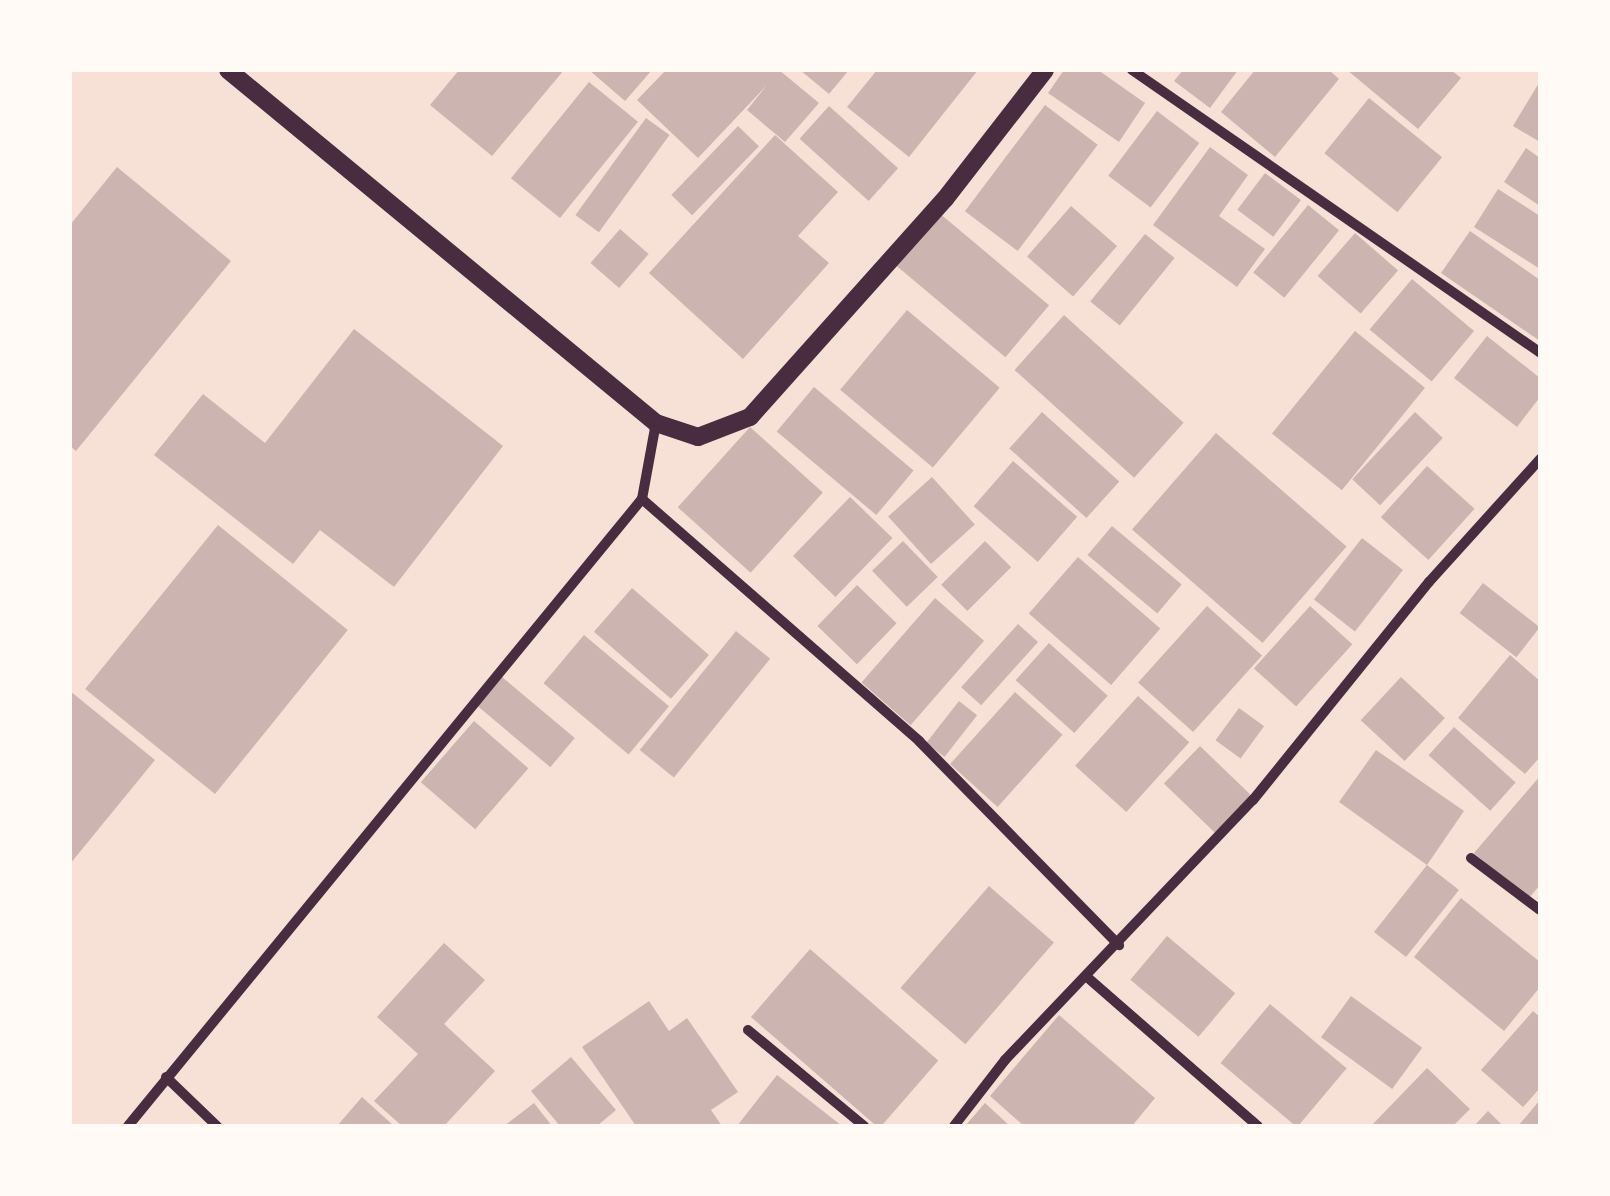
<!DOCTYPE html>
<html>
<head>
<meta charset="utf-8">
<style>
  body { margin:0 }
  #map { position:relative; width:1610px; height:1196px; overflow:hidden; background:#f7e1d7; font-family:"IBM Plex Serif",serif }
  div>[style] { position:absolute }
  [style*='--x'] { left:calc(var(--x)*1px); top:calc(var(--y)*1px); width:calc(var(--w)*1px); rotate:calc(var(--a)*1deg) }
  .building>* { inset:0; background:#ccb4b1; transform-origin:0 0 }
  .minor>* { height:10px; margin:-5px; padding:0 5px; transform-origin:5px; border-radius:5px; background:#4a2c40 }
  .tertiary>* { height:18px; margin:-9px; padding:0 9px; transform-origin:9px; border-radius:9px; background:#4a2c40 }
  span { translate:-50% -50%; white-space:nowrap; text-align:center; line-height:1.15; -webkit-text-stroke:10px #fffaf5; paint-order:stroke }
  .frame { position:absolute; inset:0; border:72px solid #fffaf5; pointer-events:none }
</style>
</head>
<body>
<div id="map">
  <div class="building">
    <div style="clip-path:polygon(459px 70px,564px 70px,492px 156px,430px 105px)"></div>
    <div style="clip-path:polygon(589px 70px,652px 70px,625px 101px)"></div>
    <div style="clip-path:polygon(666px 70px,779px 70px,819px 103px,785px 142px,747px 110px,767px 85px,698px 158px,637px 100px)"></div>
    <div style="clip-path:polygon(800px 70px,849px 70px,829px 94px)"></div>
    <div style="clip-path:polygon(877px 70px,978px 70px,909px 157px,847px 107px)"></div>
    <div style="clip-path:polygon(1064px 70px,1098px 70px,1145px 103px,1119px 142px,1048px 93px)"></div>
    <div style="clip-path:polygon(1183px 70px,1238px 70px,1210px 108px,1174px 81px)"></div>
    <div style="clip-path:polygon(1255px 70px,1329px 70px,1339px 79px,1275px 157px,1221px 112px)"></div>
    <div style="clip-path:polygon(1347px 70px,1451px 70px,1461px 78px,1418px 129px)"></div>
    <div style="clip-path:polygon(1540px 81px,1540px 142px,1513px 126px)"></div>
    <div style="left:589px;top:82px;width:63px;height:124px;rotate:39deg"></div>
    <div style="left:1369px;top:98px;width:94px;height:71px;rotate:39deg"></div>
    <div style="left:1045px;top:105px;width:66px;height:133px;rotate:37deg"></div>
    <div style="left:829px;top:106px;width:93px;height:44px;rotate:42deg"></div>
    <div style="left:1157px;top:111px;width:53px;height:81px;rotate:37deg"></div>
    <div style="left:646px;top:118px;width:29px;height:120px;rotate:36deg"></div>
    <div style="left:738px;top:126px;width:29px;height:96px;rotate:44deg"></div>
    <div style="clip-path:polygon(775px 135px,838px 192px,798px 236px,829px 263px,743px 359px,649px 273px)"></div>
    <div style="clip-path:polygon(1210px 147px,1248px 175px,1219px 216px,1265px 249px,1237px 287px,1153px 225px)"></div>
    <div style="clip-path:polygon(1526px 148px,1540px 158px,1540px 206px,1504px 182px)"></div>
    <div style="clip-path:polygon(117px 167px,231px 261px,76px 451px,70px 446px,70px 225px)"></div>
    <div style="left:1265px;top:173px;width:45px;height:46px;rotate:37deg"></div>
    <div style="clip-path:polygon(1498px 189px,1540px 216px,1540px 269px,1474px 227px)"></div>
    <div style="left:1308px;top:205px;width:40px;height:87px;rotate:39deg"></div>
    <div style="left:1071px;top:206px;width:61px;height:67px;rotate:41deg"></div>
    <div style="left:938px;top:212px;width:145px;height:68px;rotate:40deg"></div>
    <div style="left:620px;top:229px;width:38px;height:45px;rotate:41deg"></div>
    <div style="clip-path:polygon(1470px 231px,1540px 280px,1540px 341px,1441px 273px)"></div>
    <div style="left:1355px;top:233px;width:57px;height:57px;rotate:41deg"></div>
    <div style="left:1145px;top:234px;width:38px;height:87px;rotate:39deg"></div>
    <div style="left:1412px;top:279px;width:81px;height:66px;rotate:40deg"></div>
    <div style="left:907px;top:310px;width:121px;height:104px;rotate:40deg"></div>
    <div style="left:1064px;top:315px;width:161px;height:74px;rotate:42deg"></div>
    <div style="clip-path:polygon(354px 329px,503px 446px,394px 587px,320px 530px,293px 564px,154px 455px,203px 394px,265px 443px)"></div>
    <div style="left:1355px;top:331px;width:90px;height:132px;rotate:39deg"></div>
    <div style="clip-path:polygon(1487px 336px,1540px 378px,1540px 397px,1517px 427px,1454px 378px)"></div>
    <div style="left:814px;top:387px;width:130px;height:58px;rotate:40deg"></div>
    <div style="left:1042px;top:412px;width:104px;height:49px;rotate:42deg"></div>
    <div style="left:1415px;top:412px;width:38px;height:92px;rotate:43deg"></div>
    <div style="left:750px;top:427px;width:98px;height:108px;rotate:42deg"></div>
    <div style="left:1216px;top:433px;width:173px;height:128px;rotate:41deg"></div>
    <div style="left:1013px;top:461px;width:85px;height:60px;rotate:41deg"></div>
    <div style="left:1427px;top:466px;width:64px;height:69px;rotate:42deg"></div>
    <div style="left:932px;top:477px;width:64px;height:59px;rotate:48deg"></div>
    <div style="left:850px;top:497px;width:59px;height:82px;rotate:44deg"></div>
    <div style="left:218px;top:525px;width:167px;height:211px;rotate:39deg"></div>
    <div style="left:1112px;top:526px;width:91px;height:38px;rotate:40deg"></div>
    <div style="left:1362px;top:538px;width:52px;height:78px;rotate:38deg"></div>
    <div style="left:903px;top:541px;width:50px;height:43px;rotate:46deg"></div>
    <div style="left:985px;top:541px;width:37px;height:62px;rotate:45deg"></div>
    <div style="left:1078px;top:557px;width:109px;height:75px;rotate:41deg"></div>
    <div style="left:1483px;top:583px;width:72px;height:38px;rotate:38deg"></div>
    <div style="left:857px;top:585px;width:55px;height:57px;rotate:44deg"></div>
    <div style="left:632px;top:588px;width:102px;height:58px;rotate:41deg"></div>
    <div style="left:935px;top:598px;width:65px;height:112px;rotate:41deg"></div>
    <div style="left:1207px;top:606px;width:74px;height:103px;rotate:42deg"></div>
    <div style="left:1310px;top:606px;width:57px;height:84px;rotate:42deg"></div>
    <div style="left:1018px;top:624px;width:27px;height:85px;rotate:42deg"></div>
    <div style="left:736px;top:631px;width:44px;height:153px;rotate:39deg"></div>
    <div style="left:584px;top:635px;width:111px;height:63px;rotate:40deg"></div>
    <div style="left:1049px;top:643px;width:79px;height:50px;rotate:42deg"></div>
    <div style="clip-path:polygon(1510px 655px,1540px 681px,1540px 757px,1525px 774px,1458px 718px)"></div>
    <div style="left:502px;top:677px;width:95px;height:38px;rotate:40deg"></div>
    <div style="left:1401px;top:677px;width:60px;height:59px;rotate:43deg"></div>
    <div style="clip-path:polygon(70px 691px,155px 760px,70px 864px)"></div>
    <div style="left:1015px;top:692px;width:64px;height:97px;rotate:42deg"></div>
    <div style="left:1138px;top:696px;width:69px;height:94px;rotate:42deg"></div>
    <div style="left:959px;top:701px;width:23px;height:53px;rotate:38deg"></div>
    <div style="left:1239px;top:708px;width:31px;height:40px;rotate:36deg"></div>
    <div style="left:474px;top:721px;width:72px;height:81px;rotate:41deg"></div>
    <div style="left:1454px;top:727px;width:83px;height:38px;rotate:42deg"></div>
    <div style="left:1200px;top:746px;width:71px;height:52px;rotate:44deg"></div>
    <div style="clip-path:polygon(1376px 750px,1464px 811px,1427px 865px,1459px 890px,1406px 957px,1374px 932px,1427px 865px,1339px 802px)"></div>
    <div style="clip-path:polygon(1540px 776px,1540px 885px,1528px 899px,1474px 853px)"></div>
    <div style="left:989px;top:886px;width:86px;height:135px;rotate:41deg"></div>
    <div style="clip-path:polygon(1461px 898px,1540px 962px,1540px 987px,1504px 1031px,1414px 957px)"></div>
    <div style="left:1167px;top:936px;width:89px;height:57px;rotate:40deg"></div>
    <div style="clip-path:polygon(444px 943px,485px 980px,444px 1024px,495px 1071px,444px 1126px,402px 1126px,374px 1101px,418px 1054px,377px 1017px)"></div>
    <div style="left:810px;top:949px;width:170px;height:90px;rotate:41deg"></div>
    <div style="left:1351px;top:996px;width:88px;height:51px;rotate:36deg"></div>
    <div style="clip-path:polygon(649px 1001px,669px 1031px,687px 1018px,738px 1092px,711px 1110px,722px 1126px,636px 1126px,582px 1047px)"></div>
    <div style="left:1270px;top:1004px;width:100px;height:77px;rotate:40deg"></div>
    <div style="clip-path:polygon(1533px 1011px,1540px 1017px,1540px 1088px,1523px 1107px,1481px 1070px)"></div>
    <div style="clip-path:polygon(1059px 1015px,1155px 1098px,1132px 1126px,1024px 1126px,990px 1096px)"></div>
    <div style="clip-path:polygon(571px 1057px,616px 1110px,597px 1126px,560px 1126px,531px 1091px)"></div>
    <div style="clip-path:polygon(1427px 1068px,1470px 1109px,1453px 1126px,1371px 1126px)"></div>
    <div style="clip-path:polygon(777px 1075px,842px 1126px,737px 1126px)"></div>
    <div style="clip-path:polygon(362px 1097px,394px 1126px,337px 1126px)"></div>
    <div style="clip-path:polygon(1540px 1100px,1540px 1126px,1518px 1126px)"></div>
    <div style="clip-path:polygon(534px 1103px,552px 1126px,504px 1126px)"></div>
    <div style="clip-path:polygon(985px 1103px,1010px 1126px,965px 1126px)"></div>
    <div style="clip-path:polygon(1488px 1111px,1503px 1126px,1474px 1126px)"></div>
  </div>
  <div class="minor">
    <div style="--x:1132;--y:70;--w:497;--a:34.7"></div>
    <div style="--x:642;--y:499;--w:368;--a:41.1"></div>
    <div style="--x:919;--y:741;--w:286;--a:45.6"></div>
    <div style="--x:1471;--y:858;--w:86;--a:37"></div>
    <div style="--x:1087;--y:977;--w:227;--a:41.1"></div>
    <div style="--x:748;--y:1030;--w:151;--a:39.6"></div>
    <div style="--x:166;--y:1077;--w:71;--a:43.9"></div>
    <div style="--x:128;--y:1126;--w:811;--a:-50.66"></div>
    <div style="--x:642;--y:499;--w:77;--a:-79.6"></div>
    <div style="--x:954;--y:1126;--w:83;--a:-52.3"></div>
    <div style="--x:1005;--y:1060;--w:359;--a:-46.4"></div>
    <div style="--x:1253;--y:800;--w:280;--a:-51.1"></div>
    <div style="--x:1429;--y:582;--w:166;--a:-47.9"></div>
  </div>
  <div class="tertiary">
    <div style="--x:228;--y:70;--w:555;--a:39.51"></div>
    <div style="--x:656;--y:423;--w:44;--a:18.4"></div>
    <div style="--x:698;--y:437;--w:56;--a:-21"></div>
    <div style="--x:750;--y:417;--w:292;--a:-48.2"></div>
    <div style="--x:945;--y:199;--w:163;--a:-52.2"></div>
  </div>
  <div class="frame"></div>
</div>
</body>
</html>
